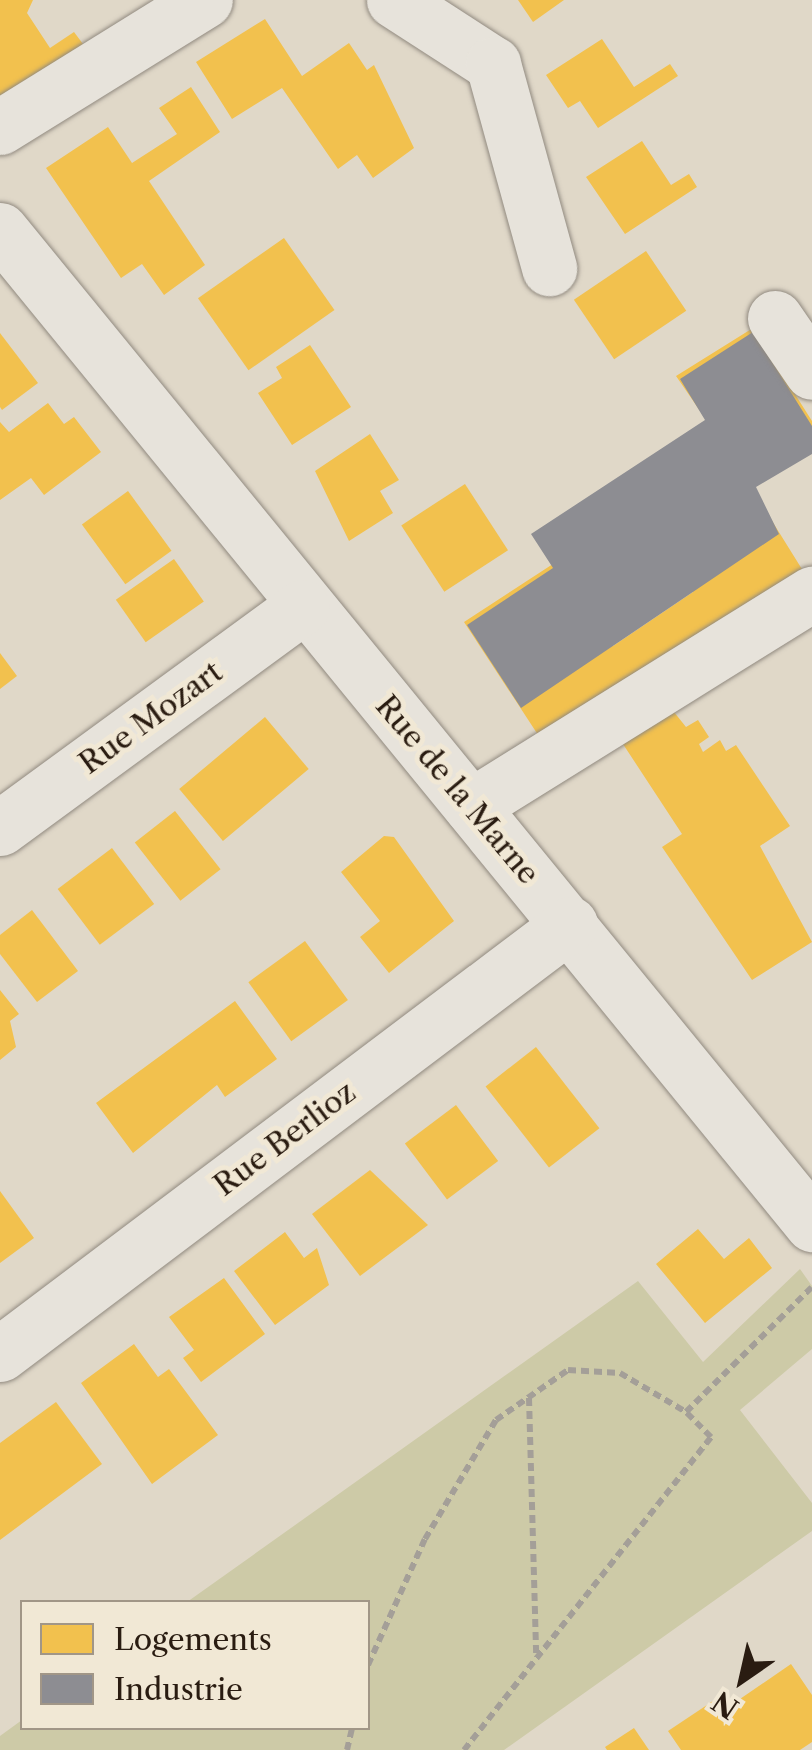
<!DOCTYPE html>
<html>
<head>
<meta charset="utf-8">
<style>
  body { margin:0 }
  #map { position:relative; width:812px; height:1750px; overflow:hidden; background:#e0d8c8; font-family:"Libre Caslon Text",serif }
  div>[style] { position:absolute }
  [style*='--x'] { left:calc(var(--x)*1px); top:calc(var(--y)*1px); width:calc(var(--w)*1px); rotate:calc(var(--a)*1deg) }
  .green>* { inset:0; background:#cdcaa7 }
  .homes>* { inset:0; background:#f2c14e; transform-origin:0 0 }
  .industry>* { inset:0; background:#8d8d92 }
  .path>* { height:6px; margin-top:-3px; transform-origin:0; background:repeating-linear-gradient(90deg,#a49f98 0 8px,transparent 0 13px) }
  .roads { filter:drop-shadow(0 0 2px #918a80) drop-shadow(0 0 2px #918a80) }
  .minor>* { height:55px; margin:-27.5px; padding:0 27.5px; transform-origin:27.5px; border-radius:27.5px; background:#e7e3db }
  span { translate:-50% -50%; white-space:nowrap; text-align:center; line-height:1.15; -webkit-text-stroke:10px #f1e8d5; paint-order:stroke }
  .street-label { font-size:30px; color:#2a1c11 }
  .legend { position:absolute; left:20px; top:1600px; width:350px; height:130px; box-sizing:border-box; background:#f1e8d5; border:2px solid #a19687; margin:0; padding:12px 18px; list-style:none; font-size:30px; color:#2a1c11 }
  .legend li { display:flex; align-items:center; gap:20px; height:50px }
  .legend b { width:50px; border:2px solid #a19687 }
  .north { position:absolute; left:692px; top:1630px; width:100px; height:100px; -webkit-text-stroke:8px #f1e8d5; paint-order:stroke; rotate:214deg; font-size:28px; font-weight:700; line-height:40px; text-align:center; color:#2a1c11 }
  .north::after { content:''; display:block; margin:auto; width:35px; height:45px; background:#2a1c11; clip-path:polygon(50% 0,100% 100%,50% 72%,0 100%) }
</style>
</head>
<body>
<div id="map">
  <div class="green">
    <div style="clip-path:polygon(800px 1269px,812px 1286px,812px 1349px,740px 1410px,812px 1503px,812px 1531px,504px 1750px,0 1750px,0 1736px,22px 1720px,22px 1728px,368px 1728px,368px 1602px,187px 1602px,638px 1281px,703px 1362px)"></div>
  </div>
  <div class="homes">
    <div style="clip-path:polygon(0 0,33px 0,27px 13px,50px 48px,74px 32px,86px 48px,0 104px)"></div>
    <div style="clip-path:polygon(518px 0,564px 0,533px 22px)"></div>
    <div style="clip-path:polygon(265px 19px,302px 76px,349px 43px,367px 70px,374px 65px,414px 148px,373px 178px,357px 155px,338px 169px,282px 88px,232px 119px,196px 62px)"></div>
    <div style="clip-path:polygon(602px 39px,634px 87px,670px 64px,678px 76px,598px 128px,580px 101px,568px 108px,546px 75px)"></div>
    <div style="clip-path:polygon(191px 87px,220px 132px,149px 181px,205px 265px,164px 295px,142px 264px,121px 278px,46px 168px,108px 127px,132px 163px,177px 134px,159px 108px)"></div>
    <div style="clip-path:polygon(642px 141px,671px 185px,689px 174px,697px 187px,625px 234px,586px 177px)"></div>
    <div style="left:284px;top:238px;width:88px;height:105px;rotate:55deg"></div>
    <div style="left:646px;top:251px;width:72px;height:87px;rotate:56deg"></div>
    <div style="clip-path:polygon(753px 328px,812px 421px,812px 446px,749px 484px,805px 574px,544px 744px,464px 622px,556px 562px,613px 646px,693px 592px,637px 508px,727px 450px,676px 376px)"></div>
    <div style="clip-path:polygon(0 333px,38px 383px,2px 410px,0 407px)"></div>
    <div style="clip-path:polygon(310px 345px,351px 407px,292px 445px,258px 393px,282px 378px,276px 367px)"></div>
    <div style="clip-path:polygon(48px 403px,64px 424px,74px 417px,101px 452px,44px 495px,31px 478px,0 500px,0 422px,9px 432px)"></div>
    <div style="clip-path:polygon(370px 434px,399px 480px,380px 491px,393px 513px,349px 541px,315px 471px)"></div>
    <div style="left:465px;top:484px;width:79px;height:76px;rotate:57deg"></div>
    <div style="left:128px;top:491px;width:74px;height:57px;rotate:54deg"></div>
    <div style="left:174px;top:559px;width:52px;height:71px;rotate:55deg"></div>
    <div style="clip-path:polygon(0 653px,17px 676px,0 689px)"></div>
    <div style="clip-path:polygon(670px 707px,686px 727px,698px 720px,709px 737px,699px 744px,703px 752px,720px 740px,726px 751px,736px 745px,790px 826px,760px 846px,812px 942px,752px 980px,662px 847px,682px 834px,621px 741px)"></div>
    <div style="left:265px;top:717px;width:68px;height:112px;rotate:50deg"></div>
    <div style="left:175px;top:811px;width:74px;height:51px;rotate:52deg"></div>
    <div style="clip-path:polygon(384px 836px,394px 837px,454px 921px,389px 973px,360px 937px,380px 921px,341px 872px)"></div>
    <div style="left:112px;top:848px;width:70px;height:68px;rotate:53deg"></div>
    <div style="clip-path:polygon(32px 910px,78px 971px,37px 1002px,0 954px,0 935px)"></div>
    <div style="left:305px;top:941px;width:73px;height:70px;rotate:54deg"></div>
    <div style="clip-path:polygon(0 990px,19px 1014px,10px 1021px,16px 1047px,0 1060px)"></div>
    <div style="clip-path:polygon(235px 1001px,277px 1059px,225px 1097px,217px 1085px,133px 1153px,96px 1103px)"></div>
    <div style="left:536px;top:1047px;width:103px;height:64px;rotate:52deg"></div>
    <div style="left:456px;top:1105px;width:70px;height:64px;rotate:53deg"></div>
    <div style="clip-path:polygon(370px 1170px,428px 1225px,360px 1276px,312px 1214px)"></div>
    <div style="clip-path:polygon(0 1191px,34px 1238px,0 1263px)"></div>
    <div style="clip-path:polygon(698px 1229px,724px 1259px,749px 1238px,772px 1268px,705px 1323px,656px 1264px)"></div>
    <div style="clip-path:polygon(285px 1232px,304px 1258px,317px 1248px,329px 1285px,275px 1325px,234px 1271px)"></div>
    <div style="clip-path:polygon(224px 1278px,265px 1334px,201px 1382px,183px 1358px,194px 1350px,169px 1317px)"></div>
    <div style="clip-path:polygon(134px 1344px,158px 1377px,169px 1369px,218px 1435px,152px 1484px,81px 1383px)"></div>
    <div style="clip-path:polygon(56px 1402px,102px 1464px,0 1540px,0 1443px)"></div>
    <div style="clip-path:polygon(791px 1664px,812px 1695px,812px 1742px,800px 1750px,681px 1750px,668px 1731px,713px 1701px,721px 1712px)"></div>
    <div style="clip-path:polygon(634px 1728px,649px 1750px,607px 1750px,605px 1747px)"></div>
  </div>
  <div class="industry">
    <div style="clip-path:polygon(753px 332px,812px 426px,812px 454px,756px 487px,779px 534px,521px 708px,467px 625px,553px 568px,531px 534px,705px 420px,680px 379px)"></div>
  </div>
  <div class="path">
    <div style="--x:529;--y:1398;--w:258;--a:88.4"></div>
    <div style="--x:368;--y:1665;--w:138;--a:-65.7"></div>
    <div style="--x:425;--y:1539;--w:139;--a:-59.2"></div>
    <div style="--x:496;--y:1420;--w:88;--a:-34.8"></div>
    <div style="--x:568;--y:1370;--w:52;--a:3.3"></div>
    <div style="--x:620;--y:1373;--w:77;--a:30.6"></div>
    <div style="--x:347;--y:1750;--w:23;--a:-77"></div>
    <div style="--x:464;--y:1750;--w:399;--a:-51.7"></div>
    <div style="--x:711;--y:1437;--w:35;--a:-135"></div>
    <div style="--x:686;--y:1412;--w:177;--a:-44.8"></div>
  </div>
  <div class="roads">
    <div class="minor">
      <div style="--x:394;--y:0;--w:118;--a:32.9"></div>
      <div style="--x:493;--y:64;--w:212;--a:74.6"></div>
      <div style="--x:0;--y:127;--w:241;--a:-31.8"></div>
      <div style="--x:0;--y:230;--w:1284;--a:50.75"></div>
      <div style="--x:775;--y:318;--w:65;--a:55.6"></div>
      <div style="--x:471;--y:806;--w:402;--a:-31.9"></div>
      <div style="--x:0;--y:828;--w:374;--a:-36.2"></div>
      <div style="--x:0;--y:1354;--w:714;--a:-37.03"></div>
    </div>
  </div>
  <div class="street-label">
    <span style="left:151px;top:718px;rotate:-36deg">Rue Mozart</span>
    <span style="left:457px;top:790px;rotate:50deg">Rue de la Marne</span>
    <span style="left:285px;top:1139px;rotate:-37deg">Rue Berlioz</span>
  </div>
  <ul class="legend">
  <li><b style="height:28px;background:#f2c14e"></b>Logements</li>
  <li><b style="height:28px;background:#8d8d92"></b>Industrie</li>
  </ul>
  <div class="north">N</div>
</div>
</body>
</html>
